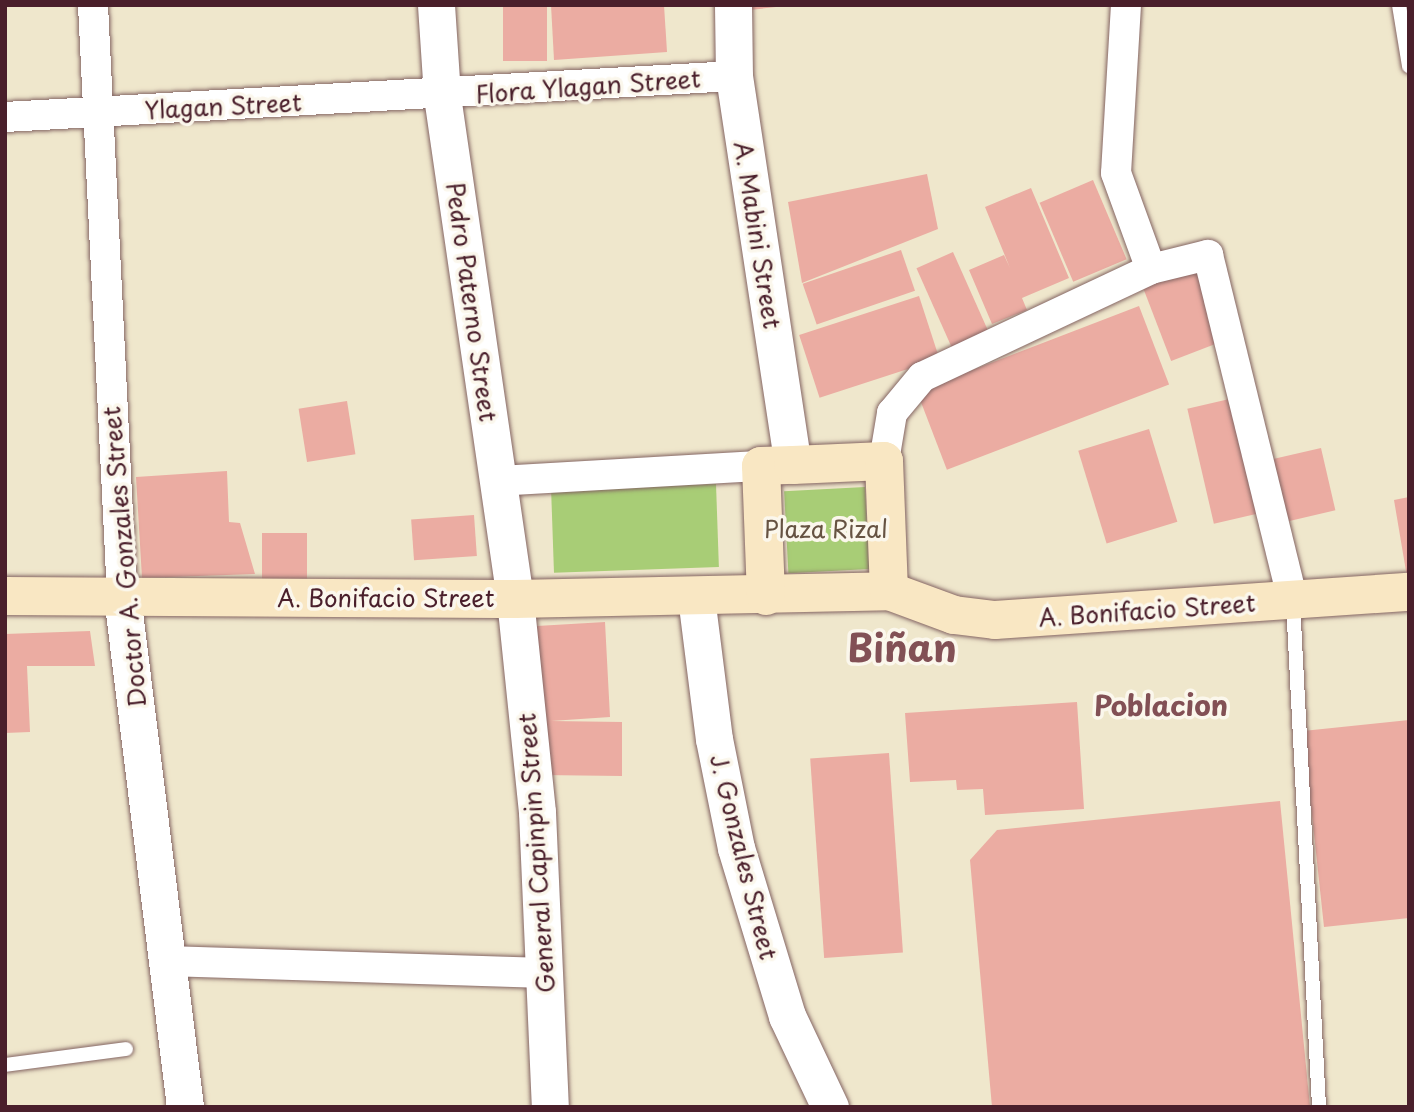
<!DOCTYPE html>
<html>
<head>
<meta charset="utf-8">
<style>
  body { margin:0 }
  #map { position:relative; width:1414px; height:1112px; overflow:hidden; background:#efe7cc; font-family:"Playpen Sans",sans-serif }
  div>[style] { position:absolute }
  [style*='--x'] { left:calc(var(--x)*1px); top:calc(var(--y)*1px); width:calc(var(--w)*1px); rotate:calc(var(--a)*1deg) }
  .green>* { inset:0; background:#a8cd76; transform-origin:0 0 }
  .building>* { inset:0; background:#ebaca2; transform-origin:0 0 }
  .roads { filter:drop-shadow(0 0 2px #846563) drop-shadow(0 0 2px #846563) }
  .service>* { height:14px; margin:-7px; padding:0 7px; transform-origin:7px; border-radius:7px; background:#fff }
  .minor>* { height:30px; margin:-15px; padding:0 15px; transform-origin:15px; border-radius:15px; background:#fff }
  .tertiary>* { height:37px; margin:-18.5px; padding:0 18.5px; transform-origin:18.5px; border-radius:18.5px; background:#fff }
  .secondary>* { height:38px; margin:-19px; padding:0 19px; transform-origin:19px; border-radius:19px; background:#f9e7c3 }
  span { translate:-50% -50%; white-space:nowrap; text-align:center; line-height:1.15; -webkit-text-stroke:7px #fbf7ec; paint-order:stroke }
  .street-label { font-size:24px; color:#4a1f2b }
  .park-label { font-size:24px; color:#665342 }
  .quarter-label { font-size:28px; color:#825055; font-weight:700 }
  .town-label { font-size:38px; color:#825055; font-weight:700 }
  .frame { position:absolute; inset:0; border:7px solid #4a1f2b; pointer-events:none }
</style>
</head>
<body>
<div id="map">
  <div class="green">
    <div style="left:716px;top:484px;width:83px;height:165px;rotate:88deg"></div>
    <div style="left:865px;top:487px;width:82px;height:81px;rotate:87deg"></div>
  </div>
  <div class="building">
    <div style="left:503px;top:5px;width:44px;height:56px"></div>
    <div style="clip-path:polygon(551px 5px,664px 5px,667px 52px,554px 60px)"></div>
    <div style="clip-path:polygon(750px 5px,776px 5px,776px 7px,750px 10px)"></div>
    <div style="clip-path:polygon(927px 174px,938px 229px,802px 283px,788px 202px)"></div>
    <div style="left:1093px;top:180px;width:86px;height:58px;rotate:67deg"></div>
    <div style="clip-path:polygon(1031px 188px,1069px 278px,1022px 298px,1027px 310px,992px 324px,969px 270px,1004px 255px,1010px 268px,985px 207px)"></div>
    <div style="left:901px;top:250px;width:43px;height:104px;rotate:71deg"></div>
    <div style="left:953px;top:252px;width:89px;height:40px;rotate:66deg"></div>
    <div style="left:1195px;top:264px;width:82px;height:57px;rotate:69deg"></div>
    <div style="left:919px;top:296px;width:66px;height:126px;rotate:72deg"></div>
    <div style="left:1139px;top:306px;width:84px;height:238px;rotate:69deg"></div>
    <div style="left:1238px;top:397px;width:118px;height:52px;rotate:77deg"></div>
    <div style="left:347px;top:401px;width:54px;height:49px;rotate:81deg"></div>
    <div style="left:1149px;top:429px;width:97px;height:74px;rotate:73deg"></div>
    <div style="left:1321px;top:448px;width:64px;height:58px;rotate:77deg"></div>
    <div style="clip-path:polygon(227px 471px,229px 522px,240px 523px,255px 574px,142px 578px,136px 477px)"></div>
    <div style="clip-path:polygon(1409px 497px,1409px 577px,1407px 577px,1394px 500px)"></div>
    <div style="left:474px;top:515px;width:41px;height:63px;rotate:86deg"></div>
    <div style="left:262px;top:533px;width:45px;height:53px"></div>
    <div style="clip-path:polygon(605px 622px,610px 717px,551px 721px,622px 722px,622px 776px,541px 775px,537px 626px)"></div>
    <div style="clip-path:polygon(90px 631px,95px 666px,27px 666px,30px 732px,5px 733px,5px 634px)"></div>
    <div style="clip-path:polygon(1077px 702px,1084px 809px,985px 815px,983px 789px,957px 790px,956px 780px,910px 782px,905px 713px)"></div>
    <div style="clip-path:polygon(1409px 720px,1409px 918px,1324px 927px,1303px 731px)"></div>
    <div style="left:889px;top:753px;width:200px;height:79px;rotate:86deg"></div>
    <div style="clip-path:polygon(1280px 801px,1310px 1107px,992px 1107px,970px 860px,997px 830px)"></div>
  </div>
  <div class="roads">
    <div class="service">
      <div style="--x:1399;--y:5;--w:62;--a:80.7"></div>
      <div style="--x:1293;--y:602;--w:506;--a:87.05"></div>
      <div style="--x:5;--y:1065;--w:122;--a:-7.5"></div>
    </div>
    <div class="minor">
      <div style="--x:93;--y:5;--w:592;--a:87.19"></div>
      <div style="--x:1126;--y:5;--w:168;--a:93.4"></div>
      <div style="--x:1116;--y:173;--w:102;--a:70"></div>
      <div style="--x:5;--y:117;--w:730;--a:-3.22"></div>
      <div style="--x:884;--y:461;--w:49;--a:-80.5"></div>
      <div style="--x:892;--y:413;--w:47;--a:-50.2"></div>
      <div style="--x:922;--y:377;--w:253;--a:-25.2"></div>
      <div style="--x:1151;--y:269;--w:59;--a:-13.8"></div>
      <div style="--x:1208;--y:255;--w:355;--a:76.2"></div>
      <div style="--x:497;--y:481;--w:264;--a:-3.3"></div>
      <div style="--x:166;--y:961;--w:380;--a:1.8"></div>
    </div>
    <div class="tertiary">
      <div style="--x:436;--y:5;--w:91;--a:86.2"></div>
      <div style="--x:442;--y:96;--w:508;--a:81.74"></div>
      <div style="--x:515;--y:599;--w:214;--a:84.1"></div>
      <div style="--x:537;--y:812;--w:295;--a:87.5"></div>
      <div style="--x:733;--y:5;--w:71;--a:89.2"></div>
      <div style="--x:734;--y:76;--w:393;--a:81.4"></div>
      <div style="--x:122;--y:596;--w:515;--a:82.97"></div>
      <div style="--x:696;--y:597;--w:143;--a:82.8"></div>
      <div style="--x:714;--y:739;--w:111;--a:78.6"></div>
      <div style="--x:736;--y:848;--w:176;--a:73.1"></div>
      <div style="--x:787;--y:1016;--w:101;--a:64.7"></div>
    </div>
    <div class="secondary">
      <div style="--x:5;--y:596;--w:510;--a:0.34"></div>
      <div style="--x:515;--y:599;--w:374;--a:-1.2"></div>
      <div style="--x:889;--y:591;--w:69;--a:20.3"></div>
      <div style="--x:954;--y:615;--w:41;--a:7"></div>
      <div style="--x:995;--y:620;--w:415;--a:-3.9"></div>
      <div style="--x:766;--y:596;--w:130;--a:-92.2"></div>
      <div style="--x:761;--y:466;--w:32;--a:-2"></div>
      <div style="--x:793;--y:465;--w:91;--a:-2.5"></div>
      <div style="--x:884;--y:461;--w:130;--a:87.8"></div>
    </div>
  </div>
  <div class="street-label">
    <span style="left:588px;top:86px;rotate:-4deg">Flora Ylagan Street</span>
    <span style="left:223px;top:106px;rotate:-3deg">Ylagan Street</span>
    <span style="left:758px;top:235px;rotate:81deg">A. Mabini Street</span>
    <span style="left:472px;top:302px;rotate:82deg">Pedro Paterno Street</span>
    <span style="left:124px;top:557px;rotate:-95deg">Doctor A. Gonzales Street</span>
    <span style="left:386px;top:598px">A. Bonifacio Street</span>
    <span style="left:1147px;top:610px;rotate:-4deg">A. Bonifacio Street</span>
    <span style="left:536px;top:853px;rotate:-94deg">General Capinpin Street</span>
    <span style="left:744px;top:857px;rotate:76deg">J. Gonzales Street</span>
  </div>
  <div class="park-label">
    <span style="left:826px;top:529px">Plaza Rizal</span>
  </div>
  <div class="quarter-label">
    <span style="left:1161px;top:705px">Poblacion</span>
  </div>
  <div class="town-label">
    <span style="left:902px;top:647px">Biñan</span>
  </div>
  <div class="frame"></div>
</div>
</body>
</html>
